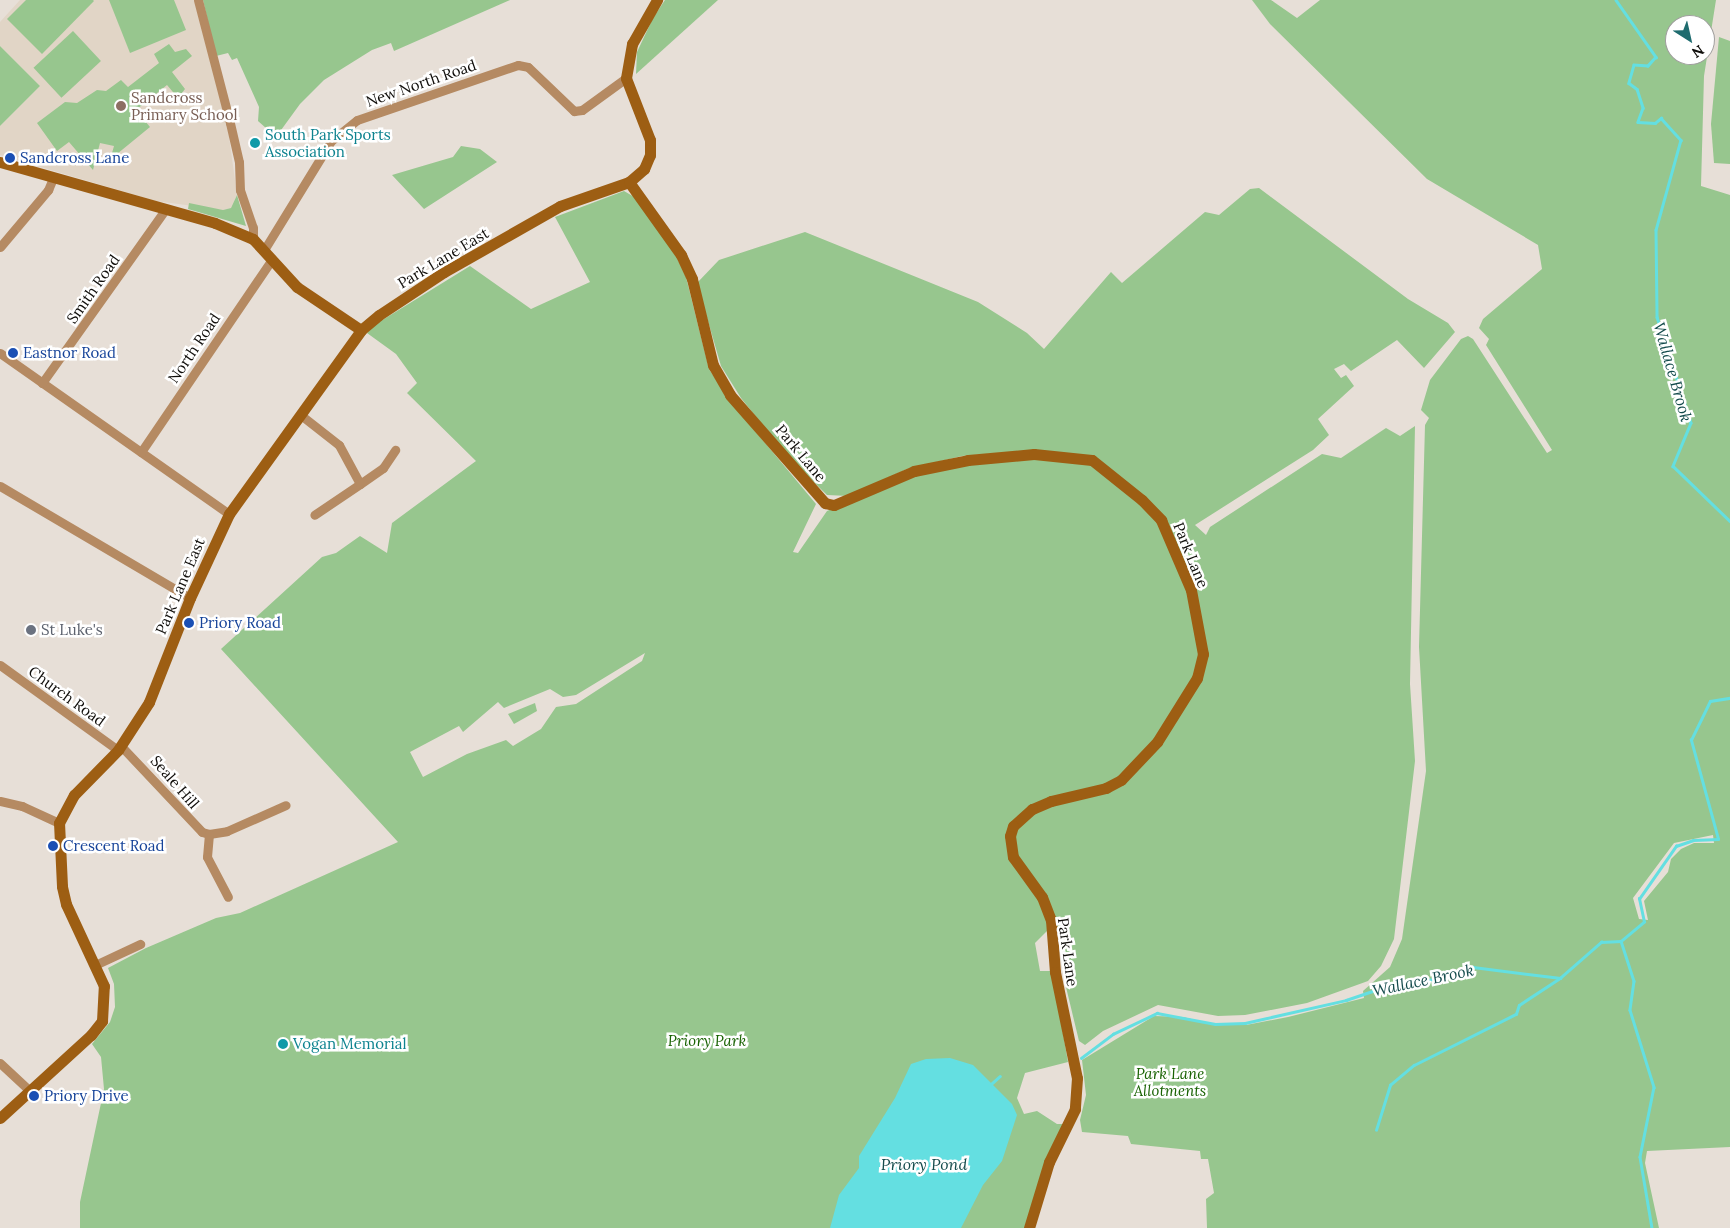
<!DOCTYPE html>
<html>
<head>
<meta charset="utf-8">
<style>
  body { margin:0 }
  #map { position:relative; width:1730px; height:1228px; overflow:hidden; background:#e7dfd7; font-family:Lora,serif }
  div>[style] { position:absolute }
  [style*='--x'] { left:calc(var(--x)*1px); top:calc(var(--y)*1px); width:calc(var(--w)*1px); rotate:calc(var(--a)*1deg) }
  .built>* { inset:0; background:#e1d5c6 }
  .green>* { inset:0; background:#97c68e; transform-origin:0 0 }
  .water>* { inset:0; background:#64dfe1 }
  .stream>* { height:2.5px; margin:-1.25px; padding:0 1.25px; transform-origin:1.25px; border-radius:1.25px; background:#64dfe1 }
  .street>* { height:9px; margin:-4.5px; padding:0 4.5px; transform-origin:4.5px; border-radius:4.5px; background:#b58a62 }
  .secondary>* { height:11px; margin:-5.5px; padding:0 5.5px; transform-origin:5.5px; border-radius:5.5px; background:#9d5e13 }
  .dots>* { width:14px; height:14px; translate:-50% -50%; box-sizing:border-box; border:2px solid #fff; border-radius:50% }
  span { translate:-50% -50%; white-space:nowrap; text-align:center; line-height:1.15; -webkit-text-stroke:5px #fff; paint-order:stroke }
  .street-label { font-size:15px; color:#0f0d0a }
  .education-label { font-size:15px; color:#785e54 }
  .left { translate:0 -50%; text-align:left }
  .culture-label { font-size:15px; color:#0d838f }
  .transit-label { font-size:15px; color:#164399 }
  .worship-label { font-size:15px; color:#5b616d }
  .park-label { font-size:15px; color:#186202; font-style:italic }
  .water-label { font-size:16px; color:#144b4c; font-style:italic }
  .north { position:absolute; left:1665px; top:15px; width:50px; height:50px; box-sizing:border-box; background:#fff; border:1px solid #9f9e9d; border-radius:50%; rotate:145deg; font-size:14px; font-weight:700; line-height:20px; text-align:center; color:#0f0d0a }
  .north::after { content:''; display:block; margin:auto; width:18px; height:22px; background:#1f6c6f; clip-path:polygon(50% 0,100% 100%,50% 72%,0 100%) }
</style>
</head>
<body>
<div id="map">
  <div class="built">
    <div style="clip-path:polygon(20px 0,194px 0,228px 129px,237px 195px,231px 208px,223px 210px,156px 201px,0 155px,0 126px,40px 86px,0 46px,0 22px)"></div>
  </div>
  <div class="green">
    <div style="clip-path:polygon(26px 0,93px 0,94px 1px,42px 54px,7px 19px)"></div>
    <div style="clip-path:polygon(109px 0,174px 0,186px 30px,130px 53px)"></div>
    <div style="clip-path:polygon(203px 0,510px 0,394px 51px,391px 43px,372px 50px,324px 80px,300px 104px,276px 137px,258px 121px,259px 107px,237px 58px,232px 60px,228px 53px,216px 56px)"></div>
    <div style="clip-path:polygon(665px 0,718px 0,636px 74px,637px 52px,653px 18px)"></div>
    <div style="clip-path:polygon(evenodd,1252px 0,1271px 0,1297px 18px,1320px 0,1716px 0,1704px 76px,1701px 186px,1730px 195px,1730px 1147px,1647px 1151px,1645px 1163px,1659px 1228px,1207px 1228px,1206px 1199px,1214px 1193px,1208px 1159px,1201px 1159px,1200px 1151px,1131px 1144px,1128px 1136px,1082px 1132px,1080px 1120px,1086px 1095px,1082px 1060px,1154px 1016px,1183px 1017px,1216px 1025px,1246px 1025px,1288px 1017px,1364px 998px,1363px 991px,1390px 967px,1402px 939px,1426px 771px,1419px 647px,1425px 425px,1429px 418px,1421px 410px,1430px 380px,1461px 339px,1468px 336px,1473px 339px,1547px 453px,1552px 450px,1486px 345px,1489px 339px,1479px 328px,1483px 319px,1542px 269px,1538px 245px,1427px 179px,1270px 24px,1252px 0,1675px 25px,1705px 25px,1705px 55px,1675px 55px,1675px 25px,1252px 0,1713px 835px,1714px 843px,1694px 843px,1681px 849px,1671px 859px,1668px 872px,1644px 901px,1648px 920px,1639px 919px,1633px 898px,1674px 843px,1713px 835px)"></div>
    <div style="left:73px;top:31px;width:41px;height:54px;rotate:47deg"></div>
    <div style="clip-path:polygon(1719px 37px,1730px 41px,1730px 164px,1714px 163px,1711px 124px)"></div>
    <div style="clip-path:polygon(169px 44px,175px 52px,186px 49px,192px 56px,172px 72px,185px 89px,178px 98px,167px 85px,136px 110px,150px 127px,117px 154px,112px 153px,114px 146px,100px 143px,93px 170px,69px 142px,57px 151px,37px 123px,65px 102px,77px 103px,97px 90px,106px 91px,121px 80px,128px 87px,159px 63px,154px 54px)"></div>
    <div style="clip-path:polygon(0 46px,40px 86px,0 126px)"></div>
    <div style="clip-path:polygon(461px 146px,480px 149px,497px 162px,424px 209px,392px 175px,453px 157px)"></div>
    <div style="clip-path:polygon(evenodd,1259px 188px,1408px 299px,1448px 323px,1455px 332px,1424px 368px,1397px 340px,1351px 371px,1344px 364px,1334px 369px,1341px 378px,1346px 375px,1354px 386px,1318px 419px,1329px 435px,1313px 450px,1195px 525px,1206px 535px,1210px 527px,1322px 454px,1341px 458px,1386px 428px,1400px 436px,1415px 426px,1410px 684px,1415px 761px,1394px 939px,1381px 966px,1368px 981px,1307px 1003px,1245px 1015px,1218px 1016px,1158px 1005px,1103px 1031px,1085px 1045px,1079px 1041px,1066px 987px,1063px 954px,1055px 923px,1035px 943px,1040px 971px,1052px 971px,1068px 1062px,1025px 1073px,1017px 1098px,1024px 1114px,1037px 1111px,1057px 1124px,1065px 1124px,1043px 1167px,1028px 1228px,80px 1228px,80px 1202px,104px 1089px,101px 1057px,92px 1044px,110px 1022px,115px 1007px,114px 984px,108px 968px,146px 948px,216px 918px,240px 913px,398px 842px,221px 649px,322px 557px,336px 553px,360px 536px,387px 553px,392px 523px,476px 461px,407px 393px,417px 383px,396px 354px,367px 333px,376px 324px,470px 266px,531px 309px,590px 282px,555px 217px,624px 191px,636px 198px,673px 250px,686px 277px,709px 369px,730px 401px,816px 504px,793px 552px,798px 553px,827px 511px,906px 477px,968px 464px,1009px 460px,1011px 452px,962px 456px,907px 469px,848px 496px,827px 495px,790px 459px,741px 398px,721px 366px,697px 283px,719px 260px,805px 232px,978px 302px,1027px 333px,1044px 349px,1111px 272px,1122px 283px,1205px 212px,1219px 215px,1250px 189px,1259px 188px,645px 653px,642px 661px,576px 704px,556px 707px,541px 729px,513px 746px,506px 740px,467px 754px,423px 777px,410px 752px,459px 726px,463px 732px,498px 702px,504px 708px,550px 689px,563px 697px,576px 695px,645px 653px)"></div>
    <div style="clip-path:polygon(237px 195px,246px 226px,188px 209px,189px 203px,223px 210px,231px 208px)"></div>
    <div style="clip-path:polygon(535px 703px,537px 711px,514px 724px,508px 714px)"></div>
  </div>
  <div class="water">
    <div style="clip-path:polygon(950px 1058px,973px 1065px,1012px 1104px,1017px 1115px,1002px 1161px,983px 1185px,961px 1228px,830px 1228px,839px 1195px,859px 1168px,859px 1156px,895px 1098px,911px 1064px,926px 1059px)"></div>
  </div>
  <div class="stream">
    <div style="--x:1616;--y:0;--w:70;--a:54.9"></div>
    <div style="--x:1656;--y:57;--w:12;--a:132"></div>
    <div style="--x:1648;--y:66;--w:14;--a:-176"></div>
    <div style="--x:1634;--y:65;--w:19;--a:106"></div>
    <div style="--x:1629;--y:83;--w:10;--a:37"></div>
    <div style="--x:1637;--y:89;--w:20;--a:72"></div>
    <div style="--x:1643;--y:108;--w:15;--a:110"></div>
    <div style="--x:1638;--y:122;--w:17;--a:3"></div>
    <div style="--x:1655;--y:123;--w:8;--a:-40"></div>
    <div style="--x:1661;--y:118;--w:30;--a:48"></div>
    <div style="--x:1681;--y:140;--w:93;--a:105.5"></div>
    <div style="--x:1656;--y:230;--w:87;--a:89.3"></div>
    <div style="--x:1657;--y:317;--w:111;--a:72.2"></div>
    <div style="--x:1691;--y:423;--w:47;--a:112.7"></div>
    <div style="--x:1673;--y:466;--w:79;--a:44"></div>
    <div style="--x:1621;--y:941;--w:42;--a:72"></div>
    <div style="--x:1634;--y:981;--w:29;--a:98"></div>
    <div style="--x:1630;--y:1010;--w:81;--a:72.7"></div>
    <div style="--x:1654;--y:1087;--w:71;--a:101.3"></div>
    <div style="--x:1640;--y:1157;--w:72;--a:80.4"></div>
    <div style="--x:1081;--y:1058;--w:40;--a:-37"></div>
    <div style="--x:1113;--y:1034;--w:49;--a:-25.5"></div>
    <div style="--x:1157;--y:1013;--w:59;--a:10.7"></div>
    <div style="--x:1215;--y:1024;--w:30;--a:-2"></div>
    <div style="--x:1245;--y:1023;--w:104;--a:-12.8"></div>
    <div style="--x:1346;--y:1000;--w:50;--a:-18.8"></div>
    <div style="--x:1393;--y:984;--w:51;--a:-6.7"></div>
    <div style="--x:1444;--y:978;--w:31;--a:-21"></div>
    <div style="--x:1473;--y:967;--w:88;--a:7.2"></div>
    <div style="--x:1560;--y:978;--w:55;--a:-41.3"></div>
    <div style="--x:1601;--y:942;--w:20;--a:-3"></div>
    <div style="--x:1621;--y:941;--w:30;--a:-40"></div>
    <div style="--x:1644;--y:922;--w:24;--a:-102"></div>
    <div style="--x:1639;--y:899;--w:65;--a:-55.1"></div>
    <div style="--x:1676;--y:846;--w:18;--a:-19"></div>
    <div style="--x:1693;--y:840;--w:25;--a:-2"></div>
    <div style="--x:1718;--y:839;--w:103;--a:-105.3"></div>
    <div style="--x:1691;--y:740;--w:43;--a:-64"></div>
    <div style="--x:1710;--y:701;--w:20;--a:-9"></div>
    <div style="--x:990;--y:1085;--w:13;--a:-42"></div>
    <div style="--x:1376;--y:1130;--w:47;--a:-72.7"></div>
    <div style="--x:1390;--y:1085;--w:31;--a:-40"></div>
    <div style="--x:1414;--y:1065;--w:114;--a:-26.6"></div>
    <div style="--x:1516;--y:1014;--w:9;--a:-72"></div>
    <div style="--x:1519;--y:1005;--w:49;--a:-33.4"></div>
  </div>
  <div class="street">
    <div style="--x:198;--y:0;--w:127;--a:75.4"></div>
    <div style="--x:230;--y:123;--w:40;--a:77"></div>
    <div style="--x:239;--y:162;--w:28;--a:88"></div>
    <div style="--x:240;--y:190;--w:40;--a:71.1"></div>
    <div style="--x:253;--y:228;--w:11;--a:90"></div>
    <div style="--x:0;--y:247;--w:75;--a:-49.9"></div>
    <div style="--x:48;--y:190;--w:13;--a:-67"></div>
    <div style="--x:264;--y:250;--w:128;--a:-58.4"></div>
    <div style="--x:331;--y:141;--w:33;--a:-39"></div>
    <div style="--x:357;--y:120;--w:170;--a:-18.9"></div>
    <div style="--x:518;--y:65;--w:10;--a:11"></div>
    <div style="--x:528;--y:67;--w:64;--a:43.7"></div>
    <div style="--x:574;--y:111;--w:8;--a:-7"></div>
    <div style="--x:582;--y:110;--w:54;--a:-36"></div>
    <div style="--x:0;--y:353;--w:280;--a:35.1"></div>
    <div style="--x:42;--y:383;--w:212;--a:-54.6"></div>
    <div style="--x:302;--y:416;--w:47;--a:38.1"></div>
    <div style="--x:339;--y:445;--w:44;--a:61.7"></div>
    <div style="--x:360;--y:484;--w:55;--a:146"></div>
    <div style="--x:141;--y:452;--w:231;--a:-55.8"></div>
    <div style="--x:360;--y:484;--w:28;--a:-35"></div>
    <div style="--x:383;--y:468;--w:22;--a:-56"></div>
    <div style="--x:0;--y:486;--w:221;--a:30.5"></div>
    <div style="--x:0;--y:665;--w:145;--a:35.8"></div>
    <div style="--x:121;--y:746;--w:118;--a:46.7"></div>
    <div style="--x:202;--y:832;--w:7;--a:16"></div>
    <div style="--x:209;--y:834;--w:18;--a:-9"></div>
    <div style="--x:227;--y:831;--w:64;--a:-23.8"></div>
    <div style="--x:0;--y:801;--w:23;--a:13"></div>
    <div style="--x:22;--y:806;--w:41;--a:24.7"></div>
    <div style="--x:209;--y:834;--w:23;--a:95"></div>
    <div style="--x:207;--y:857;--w:45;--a:62.3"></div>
    <div style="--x:95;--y:965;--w:50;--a:-25"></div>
    <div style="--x:0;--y:1063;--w:40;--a:43"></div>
  </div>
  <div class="secondary">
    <div style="--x:0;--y:162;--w:223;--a:15.8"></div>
    <div style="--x:215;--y:223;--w:41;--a:22.8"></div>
    <div style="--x:253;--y:239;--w:65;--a:47.5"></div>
    <div style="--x:297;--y:287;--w:77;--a:33.9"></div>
    <div style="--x:629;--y:182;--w:90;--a:54.5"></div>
    <div style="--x:681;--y:255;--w:26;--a:65"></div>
    <div style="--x:692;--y:279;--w:89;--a:76.3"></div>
    <div style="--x:713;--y:365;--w:34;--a:60"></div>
    <div style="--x:730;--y:395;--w:144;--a:48.7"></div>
    <div style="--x:825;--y:503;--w:9;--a:13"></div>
    <div style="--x:834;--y:505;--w:87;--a:-23"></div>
    <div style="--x:914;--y:471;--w:55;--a:-11.5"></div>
    <div style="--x:968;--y:460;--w:66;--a:-5.2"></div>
    <div style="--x:1034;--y:454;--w:58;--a:5.9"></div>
    <div style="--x:1092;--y:460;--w:64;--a:38.7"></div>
    <div style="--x:1142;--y:500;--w:28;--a:46"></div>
    <div style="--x:1161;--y:520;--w:76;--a:66.8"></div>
    <div style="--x:1191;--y:590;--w:65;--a:79.4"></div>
    <div style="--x:1203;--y:654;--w:25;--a:104"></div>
    <div style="--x:1197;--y:678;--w:75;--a:122"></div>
    <div style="--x:1157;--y:742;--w:52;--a:133.5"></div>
    <div style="--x:1121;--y:780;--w:17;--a:152"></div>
    <div style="--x:1106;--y:788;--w:57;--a:166.7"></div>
    <div style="--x:1051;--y:801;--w:21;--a:157"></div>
    <div style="--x:1032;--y:809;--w:25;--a:138"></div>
    <div style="--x:1013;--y:826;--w:10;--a:107"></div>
    <div style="--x:1010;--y:836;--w:21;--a:82"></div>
    <div style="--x:1013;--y:857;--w:49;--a:54.1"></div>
    <div style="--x:1042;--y:897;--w:25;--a:69"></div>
    <div style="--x:1051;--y:920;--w:52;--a:85.6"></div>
    <div style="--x:1055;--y:972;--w:108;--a:78.3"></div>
    <div style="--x:1077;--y:1078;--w:31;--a:94"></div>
    <div style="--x:1075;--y:1109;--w:59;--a:116.1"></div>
    <div style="--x:1049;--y:1162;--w:69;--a:106.9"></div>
    <div style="--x:0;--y:1118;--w:123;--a:-42.4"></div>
    <div style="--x:91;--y:1035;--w:18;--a:-52"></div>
    <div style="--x:102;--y:1021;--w:35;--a:-87"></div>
    <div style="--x:104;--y:986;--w:90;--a:-114.9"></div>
    <div style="--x:66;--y:904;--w:18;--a:-103"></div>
    <div style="--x:62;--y:886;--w:63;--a:-92.7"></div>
    <div style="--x:59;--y:823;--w:32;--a:-62"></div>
    <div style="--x:74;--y:795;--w:63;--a:-45.6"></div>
    <div style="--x:118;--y:750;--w:57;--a:-57.1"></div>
    <div style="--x:149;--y:702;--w:112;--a:-68.5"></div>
    <div style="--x:190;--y:598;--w:93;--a:-65.1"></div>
    <div style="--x:229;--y:514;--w:226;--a:-54.3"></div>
    <div style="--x:361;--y:330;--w:23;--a:-40"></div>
    <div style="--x:379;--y:315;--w:78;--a:-33.5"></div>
    <div style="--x:444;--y:272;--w:133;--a:-29.6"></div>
    <div style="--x:560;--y:206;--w:73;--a:-19.2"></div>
    <div style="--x:629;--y:182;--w:20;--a:-41"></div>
    <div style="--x:644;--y:169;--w:15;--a:-67"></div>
    <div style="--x:650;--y:155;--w:15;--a:-90"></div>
    <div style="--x:650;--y:140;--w:66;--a:-111.2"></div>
    <div style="--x:626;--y:78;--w:35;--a:-80"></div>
    <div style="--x:632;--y:44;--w:51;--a:-60.4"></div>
  </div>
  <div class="dots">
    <div style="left:121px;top:106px;background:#8d6e63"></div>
    <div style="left:255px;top:143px;background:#0f9aa8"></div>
    <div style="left:10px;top:158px;background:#1a4fb4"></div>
    <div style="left:13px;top:353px;background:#1a4fb4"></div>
    <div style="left:189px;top:623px;background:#1a4fb4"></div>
    <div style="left:31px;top:630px;background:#6b7280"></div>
    <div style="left:53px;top:846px;background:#1a4fb4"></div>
    <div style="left:283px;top:1044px;background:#0f9aa8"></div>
    <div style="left:34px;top:1096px;background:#1a4fb4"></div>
  </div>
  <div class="street-label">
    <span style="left:421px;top:83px;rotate:-19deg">New North Road</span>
    <span style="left:443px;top:258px;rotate:-31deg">Park Lane East</span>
    <span style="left:93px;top:289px;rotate:-55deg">Smith Road</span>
    <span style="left:194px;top:348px;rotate:-56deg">North Road</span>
    <span style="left:801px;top:453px;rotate:50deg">Park Lane</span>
    <span style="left:1191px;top:555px;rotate:68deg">Park Lane</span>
    <span style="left:180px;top:586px;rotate:-67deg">Park Lane East</span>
    <span style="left:67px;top:696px;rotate:36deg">Church Road</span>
    <span style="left:175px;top:782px;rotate:49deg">Seale Hill</span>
    <span style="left:1068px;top:952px;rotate:82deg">Park Lane</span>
  </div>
  <div class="education-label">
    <span class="left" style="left:131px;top:106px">Sandcross<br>Primary School</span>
  </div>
  <div class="culture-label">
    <span class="left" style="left:265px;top:143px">South Park Sports<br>Association</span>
    <span class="left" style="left:293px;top:1044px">Vogan Memorial</span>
  </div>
  <div class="transit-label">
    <span class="left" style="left:20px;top:158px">Sandcross Lane</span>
    <span class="left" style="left:23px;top:353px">Eastnor Road</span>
    <span class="left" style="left:199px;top:623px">Priory Road</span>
    <span class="left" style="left:63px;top:846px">Crescent Road</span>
    <span class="left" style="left:44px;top:1096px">Priory Drive</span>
  </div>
  <div class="worship-label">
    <span class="left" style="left:41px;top:630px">St Luke's</span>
  </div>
  <div class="park-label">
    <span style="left:707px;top:1041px">Priory Park</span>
    <span style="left:1170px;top:1082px">Park Lane<br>Allotments</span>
  </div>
  <div class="water-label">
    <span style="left:1673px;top:372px;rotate:74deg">Wallace Brook</span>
    <span style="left:1423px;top:980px;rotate:-12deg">Wallace Brook</span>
    <span style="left:924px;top:1164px">Priory Pond</span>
  </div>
  <div class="north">N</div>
</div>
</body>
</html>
